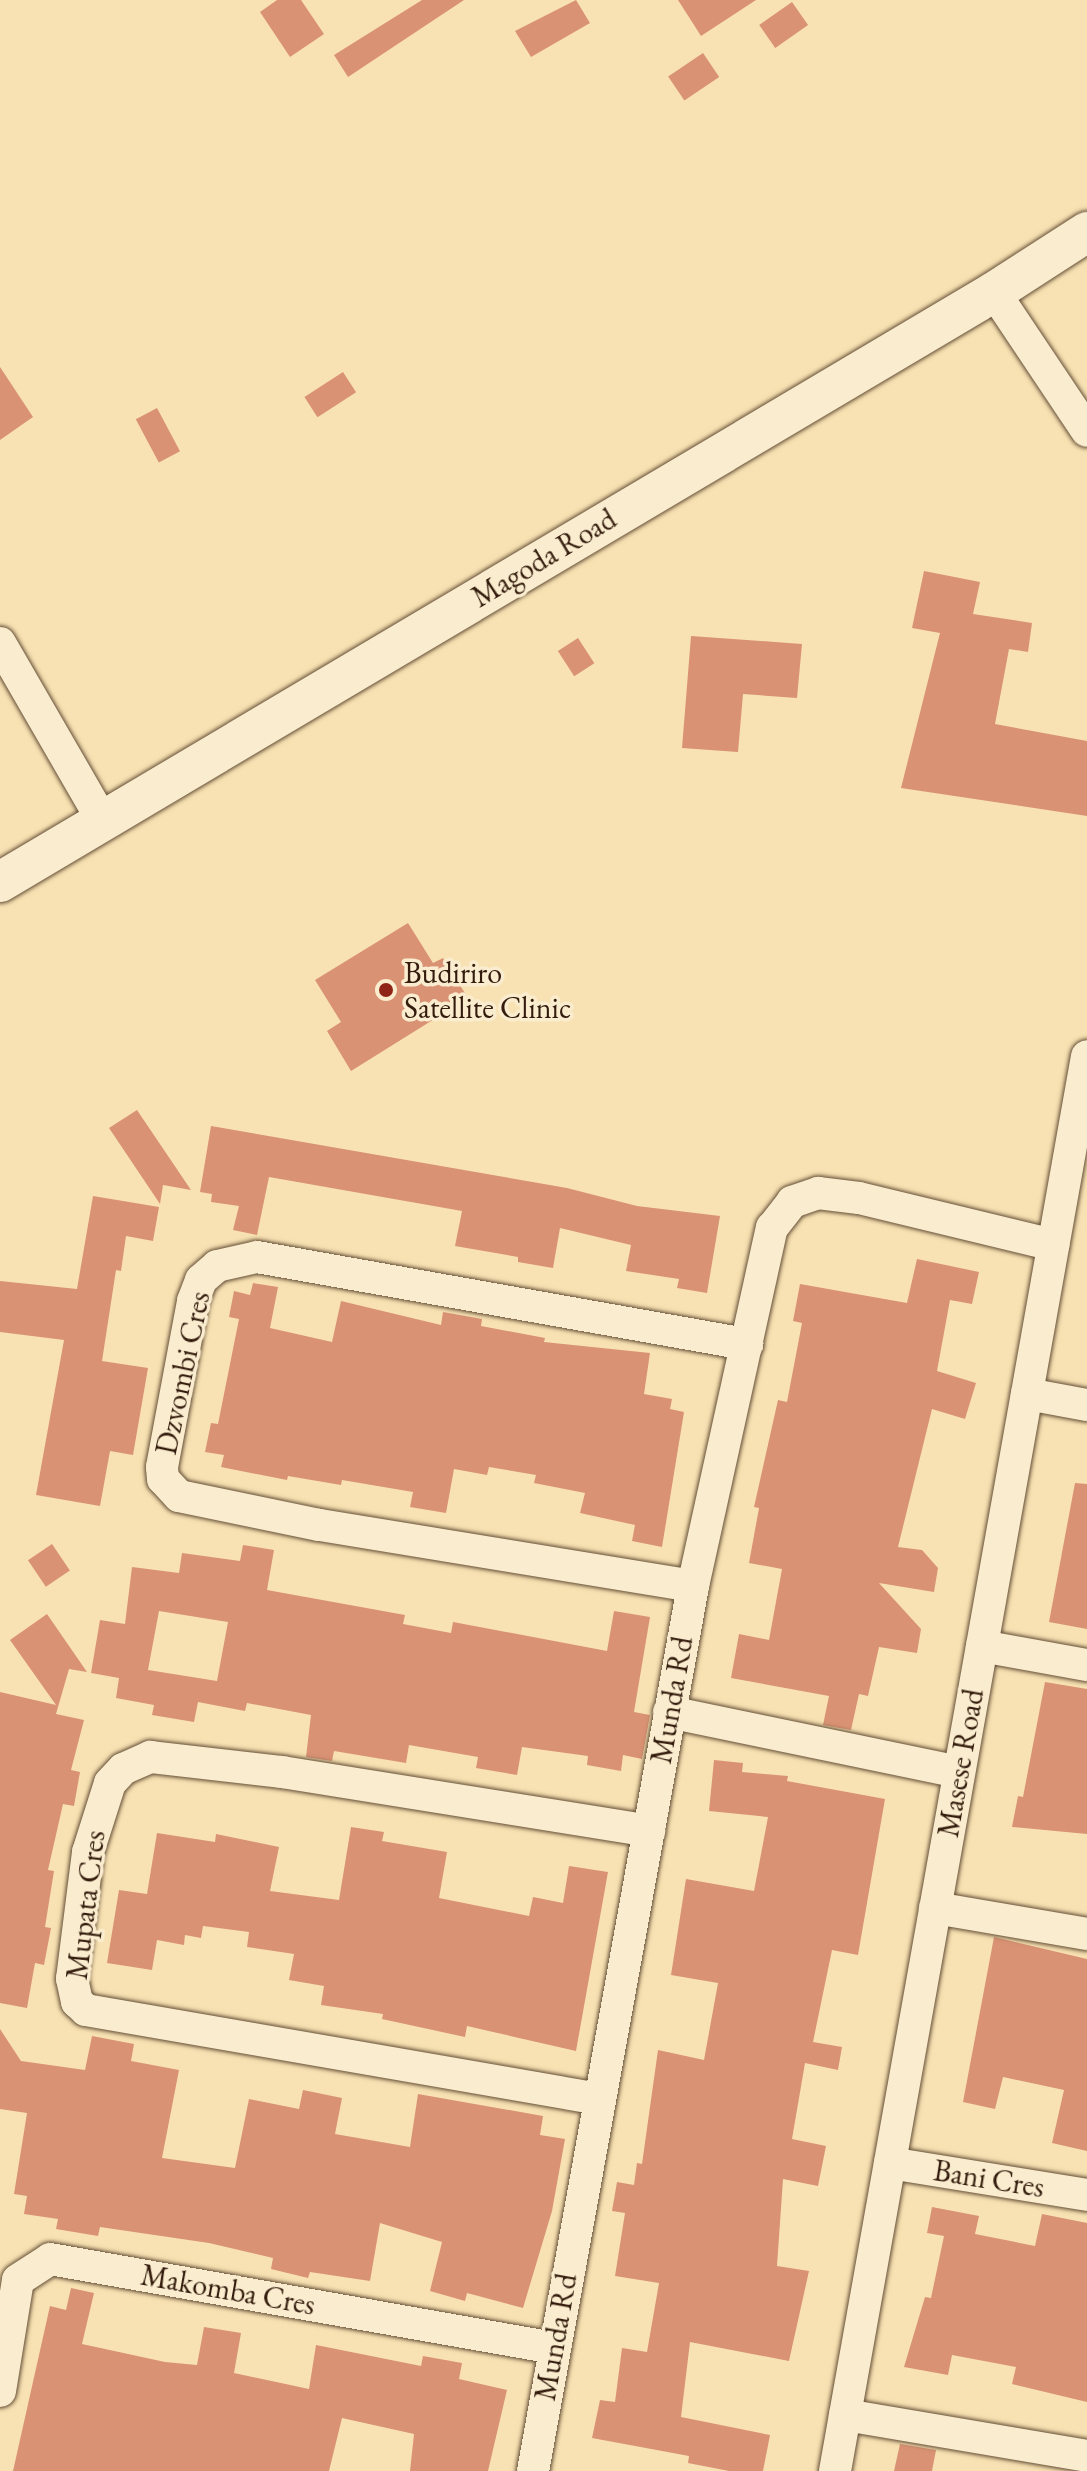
<!DOCTYPE html>
<html>
<head>
<meta charset="utf-8">
<style>
  body { margin:0 }
  #map { position:relative; width:1087px; height:2471px; overflow:hidden; background:#f8e2b3; font-family:"EB Garamond",serif }
  div>[style] { position:absolute }
  [style*='--x'] { left:calc(var(--x)*1px); top:calc(var(--y)*1px); width:calc(var(--w)*1px); rotate:calc(var(--a)*1deg) }
  .building>* { inset:0; background:#da9274; transform-origin:0 0 }
  .roads { filter:drop-shadow(0 0 2px #644e36) drop-shadow(0 0 2px #644e36) }
  .minor>* { height:32px; margin:-16px; padding:0 16px; transform-origin:16px; border-radius:16px; background:#faecce }
  .tertiary>* { height:40px; margin:-20px; padding:0 20px; transform-origin:20px; border-radius:20px; background:#faecce }
  .dots>* { width:22px; height:22px; translate:-50% -50%; box-sizing:border-box; border:4px solid #faecce; border-radius:50% }
  span { translate:-50% -50%; white-space:nowrap; text-align:center; line-height:1.15; -webkit-text-stroke:7px #faecce; paint-order:stroke }
  .street-label { font-size:30px; color:#331c0d }
  .poi-label { font-size:30px; color:#331c0d }
  .left { translate:0 -50%; text-align:left }
</style>
</head>
<body>
<div id="map">
  <div class="building">
    <div style="clip-path:polygon(277px 0,301px 0,324px 34px,290px 57px,260px 12px)"></div>
    <div style="clip-path:polygon(422px 0,464px 0,348px 77px,334px 55px)"></div>
    <div style="clip-path:polygon(576px 0,590px 23px,531px 57px,515px 31px)"></div>
    <div style="clip-path:polygon(678px 0,756px 0,701px 36px)"></div>
    <div style="left:792px;top:2px;width:28px;height:40px;rotate:55deg"></div>
    <div style="left:703px;top:53px;width:29px;height:42px;rotate:56deg"></div>
    <div style="clip-path:polygon(0 367px,33px 417px,0 440px)"></div>
    <div style="left:343px;top:372px;width:24px;height:46px;rotate:57deg"></div>
    <div style="left:157px;top:408px;width:49px;height:24px;rotate:62deg"></div>
    <div style="clip-path:polygon(924px 571px,980px 582px,973px 614px,1032px 623px,1028px 652px,1009px 649px,995px 724px,1087px 741px,1087px 816px,901px 788px,940px 633px,912px 628px)"></div>
    <div style="clip-path:polygon(691px 636px,802px 644px,797px 698px,743px 694px,738px 752px,682px 748px)"></div>
    <div style="left:578px;top:638px;width:30px;height:24px;rotate:57deg"></div>
    <div style="clip-path:polygon(408px 923px,433px 963px,443px 958px,468px 998px,351px 1071px,327px 1031px,341px 1022px,315px 980px)"></div>
    <div style="clip-path:polygon(137px 1110px,191px 1190px,163px 1185px,160px 1204px,109px 1128px)"></div>
    <div style="clip-path:polygon(211px 1126px,567px 1188px,637px 1206px,720px 1216px,707px 1293px,677px 1288px,679px 1279px,626px 1271px,631px 1245px,560px 1228px,553px 1268px,518px 1262px,518px 1257px,455px 1246px,462px 1211px,269px 1177px,257px 1235px,233px 1230px,239px 1206px,211px 1202px,212px 1194px,200px 1192px)"></div>
    <div style="clip-path:polygon(93px 1196px,159px 1207px,153px 1241px,126px 1236px,121px 1271px,116px 1270px,102px 1361px,148px 1368px,133px 1455px,110px 1451px,100px 1506px,36px 1495px,64px 1340px,0 1332px,0 1281px,77px 1289px)"></div>
    <div style="clip-path:polygon(917px 1259px,979px 1272px,972px 1304px,950px 1300px,937px 1371px,976px 1383px,965px 1419px,932px 1409px,898px 1547px,922px 1550px,938px 1568px,934px 1592px,879px 1583px,921px 1629px,917px 1653px,879px 1647px,868px 1696px,859px 1694px,851px 1730px,823px 1725px,829px 1696px,731px 1678px,739px 1634px,769px 1640px,782px 1569px,749px 1563px,759px 1508px,754px 1507px,778px 1400px,787px 1402px,802px 1323px,793px 1321px,800px 1284px,907px 1303px)"></div>
    <div style="clip-path:polygon(253px 1283px,278px 1287px,270px 1328px,332px 1342px,341px 1301px,441px 1325px,443px 1312px,482px 1319px,481px 1326px,545px 1338px,544px 1342px,650px 1353px,644px 1394px,672px 1399px,670px 1409px,684px 1412px,662px 1547px,632px 1541px,635px 1525px,580px 1513px,585px 1493px,534px 1483px,536px 1475px,489px 1467px,487px 1475px,454px 1469px,446px 1513px,410px 1507px,413px 1492px,342px 1480px,341px 1485px,288px 1476px,287px 1480px,221px 1467px,224px 1455px,205px 1452px,211px 1423px,218px 1424px,239px 1319px,229px 1317px,234px 1291px,250px 1295px)"></div>
    <div style="clip-path:polygon(1075px 1483px,1087px 1484px,1087px 1629px,1049px 1622px)"></div>
    <div style="left:52px;top:1544px;width:32px;height:29px;rotate:56deg"></div>
    <div style="clip-path:polygon(evenodd,243px 1545px,274px 1550px,267px 1590px,405px 1615px,403px 1624px,451px 1633px,453px 1622px,607px 1651px,614px 1611px,650px 1617px,634px 1712px,650px 1715px,642px 1759px,623px 1755px,621px 1771px,587px 1765px,588px 1756px,522px 1747px,517px 1775px,476px 1768px,478px 1757px,409px 1745px,406px 1763px,334px 1751px,332px 1761px,306px 1757px,311px 1715px,247px 1703px,245px 1711px,198px 1702px,194px 1722px,152px 1715px,154px 1705px,116px 1698px,119px 1678px,91px 1673px,100px 1620px,125px 1624px,132px 1567px,179px 1573px,182px 1553px,240px 1561px,243px 1545px,159px 1611px,228px 1622px,217px 1681px,148px 1670px,159px 1611px)"></div>
    <div style="clip-path:polygon(47px 1614px,87px 1672px,69px 1669px,56px 1714px,84px 1720px,71px 1770px,80px 1772px,74px 1806px,63px 1804px,48px 1870px,54px 1871px,45px 1927px,51px 1928px,44px 1965px,35px 1963px,27px 2008px,0 2003px,0 1692px,56px 1705px,10px 1640px)"></div>
    <div style="clip-path:polygon(1045px 1682px,1087px 1689px,1087px 1834px,1012px 1827px,1018px 1796px,1023px 1797px)"></div>
    <div style="clip-path:polygon(714px 1760px,743px 1763px,742px 1772px,788px 1776px,787px 1781px,885px 1799px,858px 1955px,832px 1950px,813px 2042px,842px 2047px,838px 2070px,805px 2063px,792px 2139px,826px 2146px,818px 2186px,783px 2179px,777px 2266px,809px 2271px,789px 2361px,690px 2342px,681px 2417px,770px 2435px,763px 2471px,729px 2471px,688px 2463px,689px 2456px,592px 2438px,600px 2400px,615px 2402px,622px 2348px,647px 2352px,659px 2283px,615px 2276px,625px 2213px,612px 2211px,617px 2182px,634px 2185px,637px 2163px,642px 2164px,658px 2050px,704px 2060px,718px 1983px,671px 1975px,686px 1879px,754px 1891px,768px 1817px,709px 1811px)"></div>
    <div style="clip-path:polygon(351px 1827px,384px 1832px,382px 1841px,447px 1852px,439px 1898px,529px 1916px,533px 1897px,563px 1903px,569px 1866px,608px 1872px,576px 2051px,467px 2026px,465px 2037px,382px 2019px,383px 2014px,321px 2005px,324px 1986px,289px 1980px,294px 1954px,247px 1947px,249px 1932px,203px 1926px,201px 1938px,185px 1935px,184px 1945px,157px 1940px,152px 1970px,107px 1963px,119px 1890px,147px 1894px,157px 1833px,215px 1842px,216px 1834px,279px 1847px,270px 1891px,339px 1900px)"></div>
    <div style="clip-path:polygon(994px 1937px,1087px 1959px,1087px 2151px,1052px 2143px,1064px 2090px,1003px 2077px,995px 2109px,963px 2102px)"></div>
    <div style="clip-path:polygon(0 2029px,21px 2061px,85px 2070px,92px 2036px,134px 2044px,131px 2061px,179px 2070px,162px 2158px,235px 2168px,249px 2099px,299px 2109px,303px 2090px,342px 2098px,335px 2134px,410px 2147px,418px 2094px,543px 2116px,540px 2135px,565px 2139px,552px 2211px,523px 2308px,467px 2293px,465px 2301px,430px 2291px,442px 2242px,380px 2223px,370px 2281px,310px 2272px,308px 2278px,271px 2269px,273px 2258px,209px 2243px,100px 2227px,98px 2236px,56px 2229px,58px 2219px,24px 2214px,27px 2196px,14px 2194px,27px 2113px,0 2109px)"></div>
    <div style="clip-path:polygon(932px 2207px,979px 2216px,975px 2234px,1035px 2246px,1042px 2214px,1087px 2223px,1087px 2402px,1012px 2384px,1016px 2367px,952px 2355px,948px 2375px,904px 2367px,925px 2297px,931px 2298px,944px 2236px,927px 2233px)"></div>
    <div style="clip-path:polygon(71px 2288px,94px 2293px,82px 2344px,165px 2362px,197px 2365px,204px 2327px,241px 2333px,234px 2373px,309px 2389px,316px 2345px,421px 2366px,423px 2356px,462px 2363px,459px 2379px,507px 2390px,488px 2471px,410px 2471px,414px 2434px,342px 2418px,329px 2471px,13px 2471px,50px 2306px,66px 2310px)"></div>
    <div style="clip-path:polygon(900px 2444px,936px 2450px,932px 2471px,894px 2471px)"></div>
  </div>
  <div class="roads">
    <div class="minor">
      <div style="--x:994;--y:292;--w:167;--a:56.2"></div>
      <div style="--x:0;--y:643;--w:204;--a:60"></div>
      <div style="--x:1027;--y:1394;--w:61;--a:10.4"></div>
      <div style="--x:693;--y:1586;--w:379;--a:-170.7"></div>
      <div style="--x:319;--y:1525;--w:143;--a:-168.3"></div>
      <div style="--x:179;--y:1496;--w:23;--a:-133"></div>
      <div style="--x:163;--y:1479;--w:12;--a:-95"></div>
      <div style="--x:162;--y:1467;--w:169;--a:-79.4"></div>
      <div style="--x:193;--y:1301;--w:22;--a:-69"></div>
      <div style="--x:201;--y:1280;--w:21;--a:-41"></div>
      <div style="--x:217;--y:1266;--w:41;--a:-12.7"></div>
      <div style="--x:257;--y:1257;--w:498;--a:10.1"></div>
      <div style="--x:982;--y:1646;--w:107;--a:10.3"></div>
      <div style="--x:669;--y:1712;--w:296;--a:11.7"></div>
      <div style="--x:935;--y:1908;--w:154;--a:9.7"></div>
      <div style="--x:599;--y:2099;--w:521;--a:-170.16"></div>
      <div style="--x:86;--y:2010;--w:12;--a:-138"></div>
      <div style="--x:77;--y:2002;--w:24;--a:-102"></div>
      <div style="--x:72;--y:1979;--w:128;--a:-82.8"></div>
      <div style="--x:88;--y:1852;--w:72;--a:-72.3"></div>
      <div style="--x:110;--y:1783;--w:19;--a:-47"></div>
      <div style="--x:123;--y:1769;--w:30;--a:-24"></div>
      <div style="--x:150;--y:1757;--w:133;--a:6.5"></div>
      <div style="--x:282;--y:1772;--w:372;--a:9.1"></div>
      <div style="--x:890;--y:2163;--w:200;--a:9.2"></div>
      <div style="--x:0;--y:2391;--w:112;--a:-80.8"></div>
      <div style="--x:18;--y:2280;--w:38;--a:-33"></div>
      <div style="--x:50;--y:2259;--w:512;--a:10.01"></div>
      <div style="--x:845;--y:2415;--w:245;--a:9.6"></div>
      <div style="--x:533;--y:2471;--w:899;--a:-79.75"></div>
      <div style="--x:693;--y:1586;--w:367;--a:-77.6"></div>
      <div style="--x:772;--y:1228;--w:33;--a:-52"></div>
      <div style="--x:792;--y:1202;--w:28;--a:-19"></div>
      <div style="--x:818;--y:1193;--w:41;--a:7"></div>
      <div style="--x:859;--y:1198;--w:200;--a:13.6"></div>
      <div style="--x:835;--y:2471;--w:1437;--a:-79.9"></div>
    </div>
    <div class="tertiary">
      <div style="--x:0;--y:882;--w:1156;--a:-30.69"></div>
      <div style="--x:994;--y:292;--w:111;--a:-32.8"></div>
    </div>
  </div>
  <div class="dots">
    <div style="left:386px;top:990px;background:#8f2418"></div>
  </div>
  <div class="street-label">
    <span style="left:544px;top:558px;rotate:-31deg">Magoda Road</span>
    <span style="left:183px;top:1373px;rotate:-78deg">Dzvombi Cres</span>
    <span style="left:672px;top:1700px;rotate:-80deg">Munda Rd</span>
    <span style="left:961px;top:1763px;rotate:-80deg">Masese Road</span>
    <span style="left:86px;top:1905px;rotate:-83deg">Mupata Cres</span>
    <span style="left:989px;top:2179px;rotate:9deg">Bani Cres</span>
    <span style="left:228px;top:2290px;rotate:10deg">Makomba Cres</span>
    <span style="left:556px;top:2337px;rotate:-80deg">Munda Rd</span>
  </div>
  <div class="poi-label">
    <span class="left" style="left:404px;top:990px">Budiriro<br>Satellite Clinic</span>
  </div>
</div>
</body>
</html>
